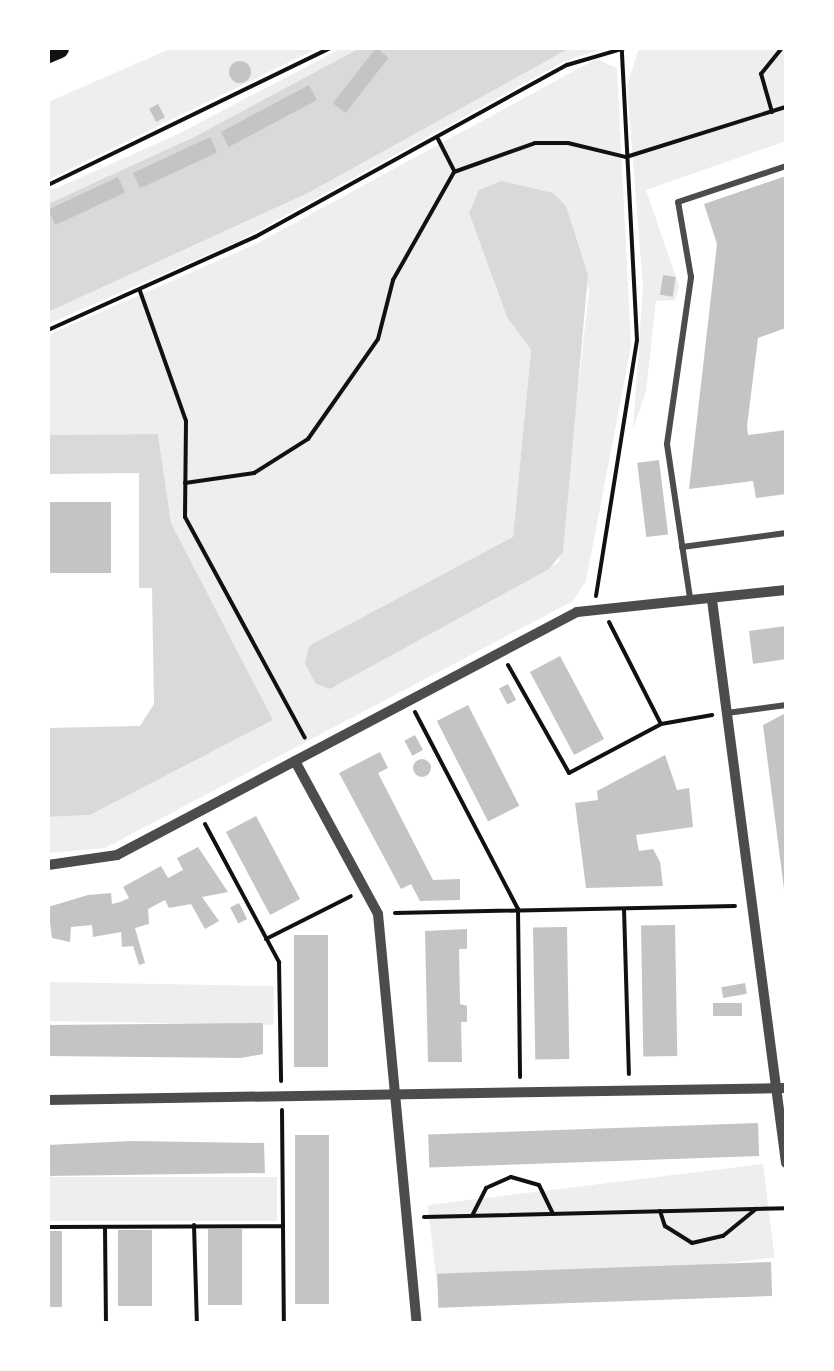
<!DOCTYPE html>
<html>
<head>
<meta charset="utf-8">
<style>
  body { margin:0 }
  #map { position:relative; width:834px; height:1371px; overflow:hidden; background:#fff; font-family:Lato,sans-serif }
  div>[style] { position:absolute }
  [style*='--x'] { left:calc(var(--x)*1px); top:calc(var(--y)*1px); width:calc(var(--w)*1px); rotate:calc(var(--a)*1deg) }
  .green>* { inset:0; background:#eee; transform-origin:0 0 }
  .water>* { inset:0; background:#d9d9d9 }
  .building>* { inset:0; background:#c4c4c4; transform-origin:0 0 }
  .round { border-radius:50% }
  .path>* { height:4px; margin:-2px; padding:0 2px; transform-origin:2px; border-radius:2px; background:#111 }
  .service>* { height:6px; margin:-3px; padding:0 3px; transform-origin:3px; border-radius:3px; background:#4c4c4c }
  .minor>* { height:10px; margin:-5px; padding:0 5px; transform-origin:5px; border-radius:5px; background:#4c4c4c }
  .trunk>* { height:22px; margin:-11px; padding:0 11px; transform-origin:11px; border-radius:11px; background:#111 }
  span { translate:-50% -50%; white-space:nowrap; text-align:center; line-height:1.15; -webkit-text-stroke:10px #fff; paint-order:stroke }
  .frame { position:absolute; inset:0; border:50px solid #fff; pointer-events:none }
</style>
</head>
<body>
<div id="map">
  <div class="green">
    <div style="clip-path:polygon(172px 48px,318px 48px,48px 180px,48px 102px)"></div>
    <div style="clip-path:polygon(342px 48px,360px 48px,194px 137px,48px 204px,48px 192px,178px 134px)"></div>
    <div style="clip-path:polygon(570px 48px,606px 48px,565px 61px,239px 241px,48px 324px,48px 312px,308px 193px)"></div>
    <div style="clip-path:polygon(639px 48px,786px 48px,786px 141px,646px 190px,679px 286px,675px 300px,656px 301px,646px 392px,633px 429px,643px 287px,627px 86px)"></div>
    <div style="clip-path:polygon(evenodd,596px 59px,617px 68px,631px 346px,586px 581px,573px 601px,105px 848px,48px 853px,48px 817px,90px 815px,273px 720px,171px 523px,158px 434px,48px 435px,48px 335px,254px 245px,596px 59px,566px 206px,589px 290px,559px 562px,330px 689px,315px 684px,513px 537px,531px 350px,507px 317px,469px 213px,566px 206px)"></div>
    <div style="left:48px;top:982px;width:226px;height:39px;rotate:1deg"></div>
    <div style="left:763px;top:1164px;width:94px;height:338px;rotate:83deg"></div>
    <div style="left:277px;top:1177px;width:44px;height:229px;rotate:90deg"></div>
  </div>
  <div class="water">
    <div style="clip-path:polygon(360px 48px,570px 48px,308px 193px,48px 312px,48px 204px,194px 137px)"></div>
    <div style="clip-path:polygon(501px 181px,553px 193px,566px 206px,588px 275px,563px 552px,549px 569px,330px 689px,316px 684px,305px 664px,309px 646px,513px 537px,531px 350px,507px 317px,469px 213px,479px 190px)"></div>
    <div style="clip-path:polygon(158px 434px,171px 523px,273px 720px,90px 815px,48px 817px,48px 728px,140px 726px,154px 704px,152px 588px,139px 588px,139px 473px,48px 474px,48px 435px)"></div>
  </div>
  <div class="building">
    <div style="left:376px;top:48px;width:16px;height:70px;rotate:38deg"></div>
    <div class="round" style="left:229px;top:61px;width:22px;height:22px"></div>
    <div style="left:309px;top:85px;width:17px;height:100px;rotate:62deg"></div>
    <div style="left:158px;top:104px;width:15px;height:10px;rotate:62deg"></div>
    <div style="left:210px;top:137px;width:17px;height:85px;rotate:65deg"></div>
    <div style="clip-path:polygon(786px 176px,786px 328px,758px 338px,747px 426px,748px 435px,786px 430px,786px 494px,756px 498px,753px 481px,689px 489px,717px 244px,704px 204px)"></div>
    <div style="left:118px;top:177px;width:17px;height:77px;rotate:65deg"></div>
    <div style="left:663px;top:275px;width:13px;height:20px;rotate:9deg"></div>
    <div style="left:659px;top:460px;width:75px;height:22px;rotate:83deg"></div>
    <div style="left:48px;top:502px;width:63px;height:71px"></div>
    <div style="clip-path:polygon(786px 626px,786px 659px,753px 664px,749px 631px)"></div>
    <div style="left:560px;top:656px;width:94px;height:34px;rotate:62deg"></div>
    <div style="left:508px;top:684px;width:18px;height:10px;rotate:63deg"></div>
    <div style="left:468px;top:705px;width:113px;height:35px;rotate:63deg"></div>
    <div style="clip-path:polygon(786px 713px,786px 889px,784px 889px,763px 725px)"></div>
    <div style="left:415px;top:735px;width:17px;height:12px;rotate:62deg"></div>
    <div style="clip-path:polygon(380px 752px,388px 768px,378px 773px,433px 880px,460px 879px,460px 900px,420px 901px,411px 884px,401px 889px,339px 773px)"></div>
    <div style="clip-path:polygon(665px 755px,677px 790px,689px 788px,693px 827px,636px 835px,639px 851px,653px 849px,660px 862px,663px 886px,586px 888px,575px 803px,598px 800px,597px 791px)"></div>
    <div class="round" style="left:413px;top:759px;width:18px;height:18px"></div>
    <div style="left:256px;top:816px;width:94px;height:34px;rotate:62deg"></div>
    <div style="clip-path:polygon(198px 847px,228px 892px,202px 897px,219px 921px,205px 929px,191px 904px,169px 908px,165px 900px,148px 909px,149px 924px,135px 928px,145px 963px,139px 965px,133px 946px,122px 947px,121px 932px,93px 937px,92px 925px,71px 927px,70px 942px,52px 938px,48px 907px,88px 895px,111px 893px,112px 904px,120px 902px,129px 898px,123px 887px,161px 866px,168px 878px,183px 870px,177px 858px)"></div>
    <div style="left:239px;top:903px;width:18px;height:10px;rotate:63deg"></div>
    <div style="left:675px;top:925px;width:131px;height:34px;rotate:89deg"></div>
    <div style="left:567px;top:927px;width:132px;height:34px;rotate:89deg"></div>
    <div style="clip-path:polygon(467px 929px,467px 949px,459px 949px,460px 1004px,467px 1006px,467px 1022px,461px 1022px,462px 1062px,428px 1062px,425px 931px)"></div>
    <div style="left:294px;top:935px;width:34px;height:132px"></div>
    <div style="left:745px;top:983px;width:11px;height:24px;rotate:80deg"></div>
    <div style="left:742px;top:1003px;width:13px;height:29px;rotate:90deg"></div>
    <div style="clip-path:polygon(263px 1023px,263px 1054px,241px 1058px,48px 1056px,48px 1025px)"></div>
    <div style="left:758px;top:1123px;width:33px;height:330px;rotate:88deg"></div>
    <div style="left:295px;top:1135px;width:34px;height:169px"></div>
    <div style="clip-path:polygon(132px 1141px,264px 1143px,265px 1173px,48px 1176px,48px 1145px)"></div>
    <div style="left:208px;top:1229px;width:34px;height:76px"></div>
    <div style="left:118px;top:1230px;width:34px;height:76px"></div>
    <div style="left:48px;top:1231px;width:14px;height:76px"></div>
    <div style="left:771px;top:1262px;width:34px;height:334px;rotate:88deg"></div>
  </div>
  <div class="path">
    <div style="--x:772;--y:112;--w:40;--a:-106"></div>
    <div style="--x:761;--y:74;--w:33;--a:-51"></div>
    <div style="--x:438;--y:139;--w:36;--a:63"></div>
    <div style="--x:48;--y:185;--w:314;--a:-25.9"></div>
    <div style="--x:140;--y:291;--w:138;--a:70.5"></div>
    <div style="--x:186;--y:421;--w:96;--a:90.6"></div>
    <div style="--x:185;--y:517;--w:251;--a:61.5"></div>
    <div style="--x:48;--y:330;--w:227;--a:-24.2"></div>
    <div style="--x:255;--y:237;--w:356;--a:-28.9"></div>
    <div style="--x:567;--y:65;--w:60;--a:-16.3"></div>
    <div style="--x:185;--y:483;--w:70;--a:-8.2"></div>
    <div style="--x:254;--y:473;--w:64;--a:-32.2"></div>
    <div style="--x:308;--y:439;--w:122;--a:-55"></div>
    <div style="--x:378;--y:339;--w:61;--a:-75.7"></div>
    <div style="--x:393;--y:280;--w:124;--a:-60.5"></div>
    <div style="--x:454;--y:172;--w:86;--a:-19.7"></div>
    <div style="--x:535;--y:143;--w:33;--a:0"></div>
    <div style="--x:568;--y:143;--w:60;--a:13.6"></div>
    <div style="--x:626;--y:157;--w:168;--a:-17.4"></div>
    <div style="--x:596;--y:596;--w:259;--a:-80.9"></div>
    <div style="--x:637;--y:340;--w:290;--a:-93"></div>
    <div style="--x:609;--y:622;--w:114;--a:63"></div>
    <div style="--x:508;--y:665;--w:124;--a:60.5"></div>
    <div style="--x:569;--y:773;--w:104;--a:-28"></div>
    <div style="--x:661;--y:724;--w:52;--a:-10"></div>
    <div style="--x:415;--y:712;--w:222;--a:62.4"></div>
    <div style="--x:518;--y:909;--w:168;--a:89.3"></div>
    <div style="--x:205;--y:824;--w:157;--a:61.8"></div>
    <div style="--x:279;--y:962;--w:119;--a:89"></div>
    <div style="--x:624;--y:909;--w:165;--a:88.3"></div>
    <div style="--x:395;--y:913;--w:340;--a:-1.2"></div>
    <div style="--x:266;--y:939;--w:95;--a:-26.8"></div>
    <div style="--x:282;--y:1110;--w:214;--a:89.5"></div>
    <div style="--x:660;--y:1211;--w:16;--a:72"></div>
    <div style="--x:665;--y:1226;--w:32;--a:32"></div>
    <div style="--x:692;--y:1243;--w:32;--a:-13"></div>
    <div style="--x:723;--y:1236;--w:43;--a:-39.3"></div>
    <div style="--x:473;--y:1214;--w:29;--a:-63"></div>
    <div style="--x:486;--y:1188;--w:27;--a:-24"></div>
    <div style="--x:511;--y:1177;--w:29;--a:16"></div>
    <div style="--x:539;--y:1185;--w:32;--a:64"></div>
    <div style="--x:424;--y:1217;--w:362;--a:-1.4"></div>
    <div style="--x:194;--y:1225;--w:99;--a:88.3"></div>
    <div style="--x:48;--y:1227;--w:234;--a:-0.2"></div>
    <div style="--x:105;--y:1228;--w:96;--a:89.4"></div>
    <div style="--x:758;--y:1324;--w:28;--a:-2"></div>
  </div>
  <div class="service">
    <div style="--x:682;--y:547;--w:105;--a:-7.7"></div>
    <div style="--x:690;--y:598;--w:156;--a:-98.5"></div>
    <div style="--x:667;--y:444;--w:169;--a:-81.8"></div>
    <div style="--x:691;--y:277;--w:76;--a:-99.8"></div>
    <div style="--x:678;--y:202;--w:114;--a:-18.4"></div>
    <div style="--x:727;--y:713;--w:60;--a:-7.7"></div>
  </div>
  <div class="minor">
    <div style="--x:712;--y:600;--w:568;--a:82.51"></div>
    <div style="--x:295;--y:761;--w:174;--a:61.5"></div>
    <div style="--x:378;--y:914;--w:412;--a:84.6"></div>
    <div style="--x:48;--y:865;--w:70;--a:-8.2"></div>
    <div style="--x:117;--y:855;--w:520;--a:-27.85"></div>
    <div style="--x:577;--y:612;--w:210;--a:-6"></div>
    <div style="--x:48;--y:1100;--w:738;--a:-0.93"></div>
  </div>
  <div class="trunk">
    <div style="--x:48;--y:52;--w:11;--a:-22"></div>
  </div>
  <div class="frame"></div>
</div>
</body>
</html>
